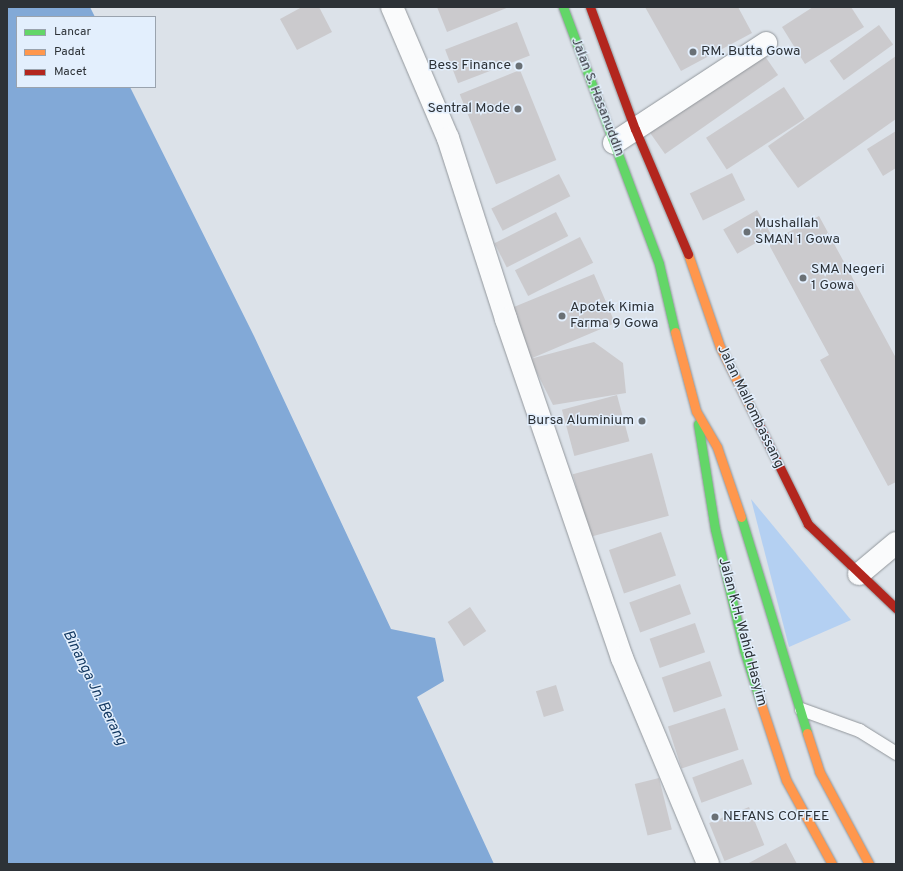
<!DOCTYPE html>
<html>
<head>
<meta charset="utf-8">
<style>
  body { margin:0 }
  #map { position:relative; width:903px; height:871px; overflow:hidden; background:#dce2e9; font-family:Overpass,sans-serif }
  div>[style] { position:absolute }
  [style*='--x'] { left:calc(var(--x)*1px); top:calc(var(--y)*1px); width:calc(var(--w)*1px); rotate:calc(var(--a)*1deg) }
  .green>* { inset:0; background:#b4d0f2 }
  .water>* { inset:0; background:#82a9d7 }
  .building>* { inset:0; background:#cbcacd; transform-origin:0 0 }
  .roads { filter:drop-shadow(0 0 1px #92979c) drop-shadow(0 0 1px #92979c) }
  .lane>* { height:13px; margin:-6.5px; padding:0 6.5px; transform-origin:6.5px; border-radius:6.5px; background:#fafbfc }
  .street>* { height:22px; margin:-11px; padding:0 11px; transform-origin:11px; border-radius:11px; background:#fafbfc }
  .fast>* { height:9px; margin:-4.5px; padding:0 4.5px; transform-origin:4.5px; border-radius:4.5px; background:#63d668 }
  .slow>* { height:9px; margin:-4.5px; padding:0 4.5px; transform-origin:4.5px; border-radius:4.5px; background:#ff974d }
  .jam>* { height:9px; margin:-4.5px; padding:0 4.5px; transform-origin:4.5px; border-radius:4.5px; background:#b3261e }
  .dots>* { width:11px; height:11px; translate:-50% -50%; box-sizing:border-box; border:2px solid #e3effd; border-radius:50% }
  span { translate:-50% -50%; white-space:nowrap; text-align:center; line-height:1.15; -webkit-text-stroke:3px #e3effd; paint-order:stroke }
  .poi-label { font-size:14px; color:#2d3237 }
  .left { translate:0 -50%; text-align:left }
  .right { translate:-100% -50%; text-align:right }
  .street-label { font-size:14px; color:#2d3237 }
  .water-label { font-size:15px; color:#10365f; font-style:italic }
  .frame { position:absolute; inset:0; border:8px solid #2d3237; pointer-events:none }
  .legend { position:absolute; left:16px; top:16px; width:140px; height:72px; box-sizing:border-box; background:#e3effd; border:1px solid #9aa3ae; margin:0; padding:5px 7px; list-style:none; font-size:12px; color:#2d3237 }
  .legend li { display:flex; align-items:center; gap:8px; height:20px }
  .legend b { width:20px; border:1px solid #9aa3ae }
</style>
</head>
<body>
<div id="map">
  <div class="green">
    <div style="clip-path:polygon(751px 499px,851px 620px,789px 647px)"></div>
  </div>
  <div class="water">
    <div style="clip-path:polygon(7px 7px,90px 7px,95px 17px,17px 17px,17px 87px,130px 87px,254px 336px,391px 629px,435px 638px,444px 681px,417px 697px,494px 864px,7px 864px)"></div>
  </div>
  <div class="building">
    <div style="clip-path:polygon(302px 7px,319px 7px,332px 32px,297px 50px,280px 19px)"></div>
    <div style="clip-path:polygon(437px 7px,509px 7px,447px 32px)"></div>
    <div style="clip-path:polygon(645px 7px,738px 7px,752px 33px,681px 71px)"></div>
    <div style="clip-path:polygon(813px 7px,851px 7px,864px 27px,805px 64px,782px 27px)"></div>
    <div style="left:517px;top:22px;width:36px;height:77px;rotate:69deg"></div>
    <div style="left:879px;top:25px;width:24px;height:61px;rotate:54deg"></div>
    <div style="left:762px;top:52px;width:28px;height:138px;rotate:55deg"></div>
    <div style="clip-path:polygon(896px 56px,896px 119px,798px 188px,768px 146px)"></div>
    <div style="left:520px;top:70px;width:97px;height:65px;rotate:68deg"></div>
    <div style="left:784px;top:87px;width:38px;height:93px;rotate:57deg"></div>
    <div style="clip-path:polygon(896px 131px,896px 168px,883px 176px,867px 149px)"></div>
    <div style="left:732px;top:173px;width:30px;height:47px;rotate:64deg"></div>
    <div style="left:559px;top:174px;width:25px;height:76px;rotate:63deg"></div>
    <div style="left:757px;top:210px;width:28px;height:39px;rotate:60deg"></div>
    <div style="left:556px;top:212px;width:27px;height:69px;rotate:63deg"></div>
    <div style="clip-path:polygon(819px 216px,896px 358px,896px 482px,888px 486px,820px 360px,829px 355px,768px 243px)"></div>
    <div style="left:580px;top:237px;width:29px;height:73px;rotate:63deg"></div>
    <div style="clip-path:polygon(594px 274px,615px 323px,530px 359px,594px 342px,623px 363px,626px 393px,553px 405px,530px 359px,509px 309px)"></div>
    <div style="left:617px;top:395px;width:48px;height:57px;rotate:75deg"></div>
    <div style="left:652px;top:453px;width:65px;height:82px;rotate:75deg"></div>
    <div style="left:661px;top:532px;width:46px;height:55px;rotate:71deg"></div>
    <div style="left:680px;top:584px;width:32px;height:54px;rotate:70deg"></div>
    <div style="left:470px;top:607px;width:29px;height:27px;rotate:56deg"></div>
    <div style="left:695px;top:623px;width:31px;height:48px;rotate:71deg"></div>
    <div style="left:710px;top:661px;width:37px;height:51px;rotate:71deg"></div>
    <div style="left:556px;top:685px;width:27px;height:21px;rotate:73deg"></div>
    <div style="left:725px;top:708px;width:44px;height:60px;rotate:72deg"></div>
    <div style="left:743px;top:759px;width:27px;height:54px;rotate:70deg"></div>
    <div style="left:659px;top:778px;width:53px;height:25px;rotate:76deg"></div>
    <div style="left:749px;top:807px;width:41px;height:43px;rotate:68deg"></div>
    <div style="clip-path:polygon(786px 843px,797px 864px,747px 864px)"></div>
  </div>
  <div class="roads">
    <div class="lane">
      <div style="--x:801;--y:709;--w:62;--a:19.9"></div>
      <div style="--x:859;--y:730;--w:44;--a:31.9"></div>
    </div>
    <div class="street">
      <div style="--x:392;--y:7;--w:142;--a:66.9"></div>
      <div style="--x:448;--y:138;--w:190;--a:72.2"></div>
      <div style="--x:506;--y:319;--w:358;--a:71.1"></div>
      <div style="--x:622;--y:658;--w:223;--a:67.3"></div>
      <div style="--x:614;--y:143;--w:182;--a:-33.3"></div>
      <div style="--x:859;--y:574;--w:48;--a:-40"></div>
    </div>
    <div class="fast">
      <div style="--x:563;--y:7;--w:274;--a:69.5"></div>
      <div style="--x:659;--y:264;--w:70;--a:76.8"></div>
      <div style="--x:698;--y:424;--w:106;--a:80.8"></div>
      <div style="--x:715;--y:529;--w:124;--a:76.5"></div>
      <div style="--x:744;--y:650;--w:57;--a:72.5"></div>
      <div style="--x:741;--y:517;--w:226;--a:73"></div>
    </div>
    <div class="slow">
      <div style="--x:688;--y:254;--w:98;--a:71"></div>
      <div style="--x:720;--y:347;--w:83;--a:63.4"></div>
      <div style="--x:675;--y:332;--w:82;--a:75.1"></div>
      <div style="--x:696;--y:411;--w:42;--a:59.7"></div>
      <div style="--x:717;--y:447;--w:74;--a:71.1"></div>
      <div style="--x:761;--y:704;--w:80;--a:71.8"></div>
      <div style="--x:786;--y:780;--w:96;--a:61.3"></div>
      <div style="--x:807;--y:733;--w:40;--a:72"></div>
      <div style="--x:819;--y:771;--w:106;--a:61.7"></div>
    </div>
    <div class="jam">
      <div style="--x:590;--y:7;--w:130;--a:69.8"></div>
      <div style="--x:635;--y:129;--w:136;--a:67"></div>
      <div style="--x:757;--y:421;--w:115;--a:63.7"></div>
      <div style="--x:808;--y:524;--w:122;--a:43.7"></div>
    </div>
  </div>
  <div class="dots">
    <div style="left:693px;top:52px;background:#6a7075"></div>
    <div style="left:519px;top:66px;background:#6a7075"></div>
    <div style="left:518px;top:109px;background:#6a7075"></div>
    <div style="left:747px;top:232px;background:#6a7075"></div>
    <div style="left:803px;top:278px;background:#6a7075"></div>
    <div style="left:562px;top:316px;background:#6a7075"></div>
    <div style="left:642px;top:421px;background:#6a7075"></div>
    <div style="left:715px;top:817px;background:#6a7075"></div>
  </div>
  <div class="poi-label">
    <span class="left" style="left:701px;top:52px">RM. Butta Gowa</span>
    <span class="right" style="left:511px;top:66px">Bess Finance</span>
    <span class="right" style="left:510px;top:109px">Sentral Mode</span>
    <span class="left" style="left:755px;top:232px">Mushallah<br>SMAN 1 Gowa</span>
    <span class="left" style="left:811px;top:278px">SMA Negeri<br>1 Gowa</span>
    <span class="left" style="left:570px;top:316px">Apotek Kimia<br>Farma 9 Gowa</span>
    <span class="right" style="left:634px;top:421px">Bursa Aluminium</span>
    <span class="left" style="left:723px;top:817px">NEFANS COFFEE</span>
  </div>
  <div class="street-label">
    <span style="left:597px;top:97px;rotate:69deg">Jalan S. Hasanuddin</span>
    <span style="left:750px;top:407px;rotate:64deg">Jalan Mallombassang</span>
    <span style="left:742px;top:632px;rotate:75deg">Jalan K.H. Wahid Hasyim</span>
  </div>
  <div class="water-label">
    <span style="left:94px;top:688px;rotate:64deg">Binanga Jn. Berang</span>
  </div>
  <div class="frame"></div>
  <ul class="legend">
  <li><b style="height:5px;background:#63d668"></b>Lancar</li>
  <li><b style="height:5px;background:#ff974d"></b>Padat</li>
  <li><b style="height:5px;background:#b3261e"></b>Macet</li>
  </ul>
</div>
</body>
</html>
